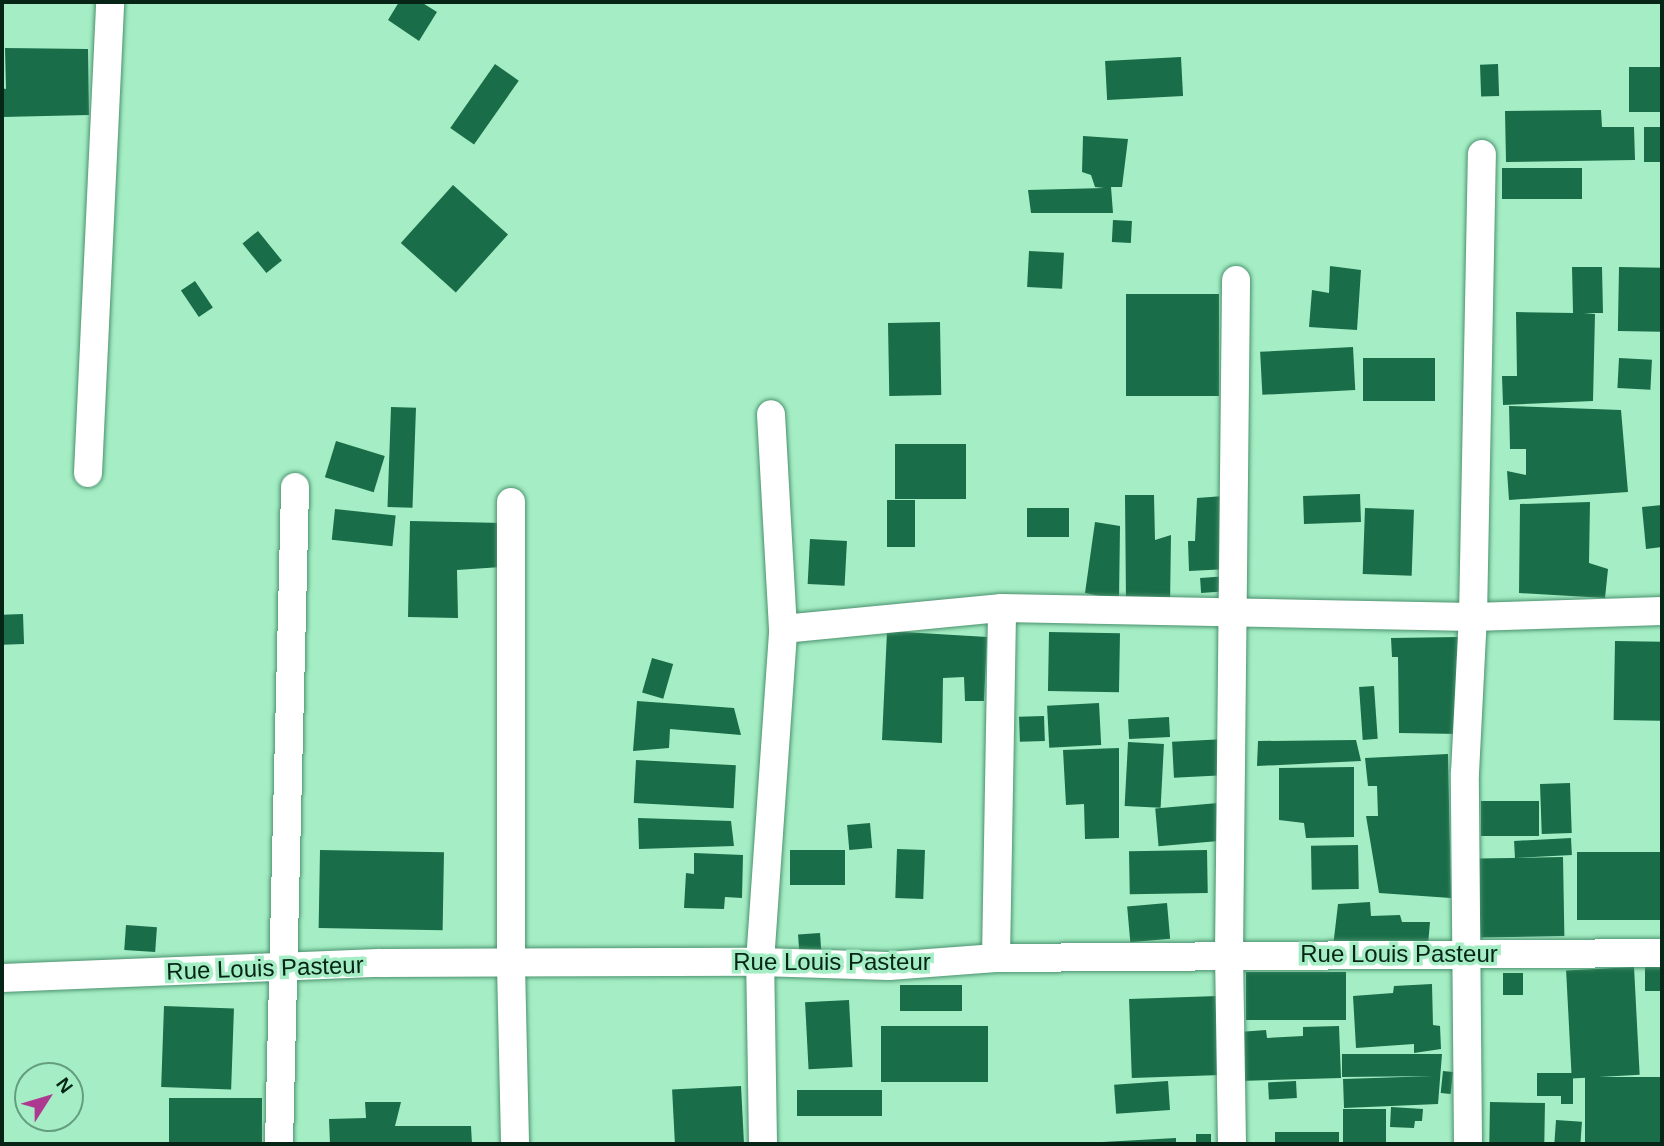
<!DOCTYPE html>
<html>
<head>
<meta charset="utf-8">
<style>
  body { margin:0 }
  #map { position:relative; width:1664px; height:1146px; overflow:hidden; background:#a5eec5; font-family:Arial,sans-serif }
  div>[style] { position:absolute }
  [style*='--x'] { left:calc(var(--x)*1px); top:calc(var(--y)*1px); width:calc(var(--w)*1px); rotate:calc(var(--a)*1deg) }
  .building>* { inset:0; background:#196d48; transform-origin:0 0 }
  .roads { filter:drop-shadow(0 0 2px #4b926e) drop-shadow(0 0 2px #4b926e) }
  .street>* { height:28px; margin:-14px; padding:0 14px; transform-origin:14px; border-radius:14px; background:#fff }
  span { translate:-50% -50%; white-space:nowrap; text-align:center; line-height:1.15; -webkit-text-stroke:7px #a5eec5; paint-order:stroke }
  .street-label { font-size:24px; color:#062516 }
  .frame { position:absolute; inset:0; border:4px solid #062516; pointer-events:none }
  .north { position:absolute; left:14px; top:1062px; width:70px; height:70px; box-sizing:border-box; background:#a5eec5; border:2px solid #659e7f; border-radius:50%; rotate:53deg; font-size:19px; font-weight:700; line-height:28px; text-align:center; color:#062516 }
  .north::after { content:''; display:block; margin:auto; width:24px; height:32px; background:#ae3991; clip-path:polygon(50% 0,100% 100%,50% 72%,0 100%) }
</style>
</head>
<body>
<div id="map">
  <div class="building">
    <div style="clip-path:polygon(399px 2px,421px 2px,437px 12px,419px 41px,388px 20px)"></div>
    <div style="clip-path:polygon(5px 48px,88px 49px,89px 115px,2px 117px,2px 88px,6px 89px)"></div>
    <div style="left:1181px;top:57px;width:39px;height:76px;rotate:87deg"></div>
    <div style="left:495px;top:64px;width:29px;height:78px;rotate:35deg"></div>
    <div style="left:1498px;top:64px;width:32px;height:18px;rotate:88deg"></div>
    <div style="left:1629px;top:67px;width:33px;height:45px"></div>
    <div style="clip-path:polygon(1601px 110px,1602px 127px,1634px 127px,1635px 160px,1506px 162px,1505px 111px)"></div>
    <div style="left:1644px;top:127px;width:18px;height:35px"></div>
    <div style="clip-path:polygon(1083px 136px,1128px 139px,1122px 187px,1111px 187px,1113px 213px,1031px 213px,1028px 190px,1104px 188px,1095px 187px,1091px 175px,1082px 172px)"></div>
    <div style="left:1502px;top:168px;width:80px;height:31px"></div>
    <div style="left:453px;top:185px;width:74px;height:78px;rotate:42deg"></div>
    <div style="left:1113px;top:220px;width:19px;height:22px;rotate:3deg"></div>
    <div style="left:258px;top:231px;width:38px;height:20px;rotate:51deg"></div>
    <div style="left:1029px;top:251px;width:35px;height:36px;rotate:3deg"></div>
    <div style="clip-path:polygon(1330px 266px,1361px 270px,1357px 330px,1309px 327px,1312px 290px,1329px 293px)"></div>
    <div style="clip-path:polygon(1572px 267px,1602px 267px,1603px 313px,1584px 313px,1595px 314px,1593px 401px,1503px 405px,1502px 376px,1517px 376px,1516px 312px,1573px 313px)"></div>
    <div style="left:1619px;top:267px;width:43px;height:64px;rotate:1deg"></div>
    <div style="left:195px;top:281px;width:32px;height:17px;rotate:56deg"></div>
    <div style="left:1126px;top:294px;width:93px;height:102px"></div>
    <div style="left:940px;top:322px;width:73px;height:52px;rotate:89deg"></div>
    <div style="left:1353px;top:347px;width:43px;height:93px;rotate:87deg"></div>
    <div style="left:1363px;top:358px;width:72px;height:43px"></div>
    <div style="left:1619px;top:358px;width:33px;height:30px;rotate:3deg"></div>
    <div style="clip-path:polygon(1509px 406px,1621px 410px,1628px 492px,1509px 500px,1507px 471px,1526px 475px,1526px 449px,1510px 449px)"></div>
    <div style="left:391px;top:407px;width:25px;height:100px;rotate:2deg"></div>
    <div style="left:336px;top:441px;width:51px;height:38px;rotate:17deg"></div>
    <div style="left:895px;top:444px;width:71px;height:55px"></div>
    <div style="left:1360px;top:494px;width:28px;height:57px;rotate:88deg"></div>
    <div style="clip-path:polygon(1125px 495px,1154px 495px,1155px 540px,1171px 535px,1170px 606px,1126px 602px)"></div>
    <div style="clip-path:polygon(1224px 496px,1228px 569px,1189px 571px,1188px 541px,1195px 541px,1197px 498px)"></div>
    <div style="left:887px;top:500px;width:28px;height:47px"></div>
    <div style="clip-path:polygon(1590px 502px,1589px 563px,1608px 569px,1605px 598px,1519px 593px,1520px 504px)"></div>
    <div style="clip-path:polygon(1662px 505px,1662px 547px,1646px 549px,1642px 507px)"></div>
    <div style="left:1027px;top:508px;width:42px;height:29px"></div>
    <div style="left:1365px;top:508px;width:49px;height:66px;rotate:2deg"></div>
    <div style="left:335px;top:509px;width:61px;height:31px;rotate:6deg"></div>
    <div style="clip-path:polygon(410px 521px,503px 523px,501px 567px,457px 570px,458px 618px,408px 617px)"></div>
    <div style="clip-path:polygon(1095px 522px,1120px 526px,1119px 600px,1085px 593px)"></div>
    <div style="left:810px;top:539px;width:37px;height:45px;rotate:3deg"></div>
    <div style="left:1229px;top:576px;width:15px;height:29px;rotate:86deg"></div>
    <div style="left:23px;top:614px;width:30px;height:21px;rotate:88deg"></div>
    <div style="clip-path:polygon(887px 631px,987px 637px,984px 701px,965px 701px,964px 677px,943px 678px,942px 743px,882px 740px)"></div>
    <div style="left:1049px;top:632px;width:71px;height:59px;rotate:1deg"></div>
    <div style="clip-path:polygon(1460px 637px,1460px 734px,1399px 733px,1398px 657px,1392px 657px,1391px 638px)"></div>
    <div style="left:1615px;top:641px;width:47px;height:79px;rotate:1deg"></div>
    <div style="left:652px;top:658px;width:22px;height:36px;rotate:16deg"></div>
    <div style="left:1374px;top:686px;width:53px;height:15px;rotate:86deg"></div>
    <div style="clip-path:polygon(637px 701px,734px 708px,741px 735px,670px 729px,669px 748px,633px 751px)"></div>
    <div style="left:1099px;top:703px;width:42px;height:52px;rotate:87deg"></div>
    <div style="left:1044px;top:716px;width:25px;height:25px;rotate:88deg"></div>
    <div style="left:1169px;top:717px;width:20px;height:41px;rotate:87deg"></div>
    <div style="left:1226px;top:739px;width:36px;height:54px;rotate:87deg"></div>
    <div style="clip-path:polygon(1356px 740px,1361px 761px,1257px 766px,1258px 741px)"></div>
    <div style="left:1128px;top:742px;width:36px;height:64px;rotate:3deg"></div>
    <div style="clip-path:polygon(1119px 748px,1119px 838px,1085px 839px,1084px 804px,1066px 805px,1063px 750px)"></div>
    <div style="clip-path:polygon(1448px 754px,1451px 898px,1379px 893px,1366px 816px,1378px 816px,1377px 786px,1368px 786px,1365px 758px)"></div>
    <div style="left:636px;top:760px;width:100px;height:43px;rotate:3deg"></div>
    <div style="clip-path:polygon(1354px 767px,1354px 837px,1306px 838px,1304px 823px,1279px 820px,1279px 768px)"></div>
    <div style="left:1570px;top:783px;width:50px;height:30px;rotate:88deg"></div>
    <div style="left:1481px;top:801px;width:58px;height:35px"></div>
    <div style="left:1218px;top:803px;width:38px;height:63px;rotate:85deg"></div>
    <div style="clip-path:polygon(638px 818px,731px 821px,734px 846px,639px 849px)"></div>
    <div style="left:870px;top:823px;width:25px;height:23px;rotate:85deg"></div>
    <div style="left:1571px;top:838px;width:17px;height:57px;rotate:87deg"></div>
    <div style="left:1358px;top:845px;width:44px;height:47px;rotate:89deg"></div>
    <div style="left:897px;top:849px;width:28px;height:49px;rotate:2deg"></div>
    <div style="left:320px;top:850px;width:124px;height:78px;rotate:1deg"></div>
    <div style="left:845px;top:850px;width:35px;height:55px;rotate:90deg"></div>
    <div style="left:1207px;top:850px;width:43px;height:78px;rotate:89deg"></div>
    <div style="left:1577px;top:852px;width:85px;height:68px"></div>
    <div style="clip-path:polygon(694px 853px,743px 855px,742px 898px,725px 897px,724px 909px,684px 908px,686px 873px,694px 874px)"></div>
    <div style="left:1563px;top:857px;width:79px;height:84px;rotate:89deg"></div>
    <div style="clip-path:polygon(1370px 902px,1371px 916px,1400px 915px,1402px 922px,1430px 922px,1428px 945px,1333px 947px,1338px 904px)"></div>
    <div style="left:1167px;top:903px;width:36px;height:40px;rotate:85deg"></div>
    <div style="left:126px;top:925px;width:31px;height:25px;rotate:4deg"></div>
    <div style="left:820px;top:933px;width:16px;height:22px;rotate:86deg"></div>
    <div style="left:1645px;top:963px;width:17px;height:28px"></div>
    <div style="left:1634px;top:967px;width:108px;height:68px;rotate:87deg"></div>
    <div style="left:1246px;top:972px;width:100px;height:48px"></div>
    <div style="left:1503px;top:973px;width:20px;height:22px"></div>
    <div style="clip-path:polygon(1432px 984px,1433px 1025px,1440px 1026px,1441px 1049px,1414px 1053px,1414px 1044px,1356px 1048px,1353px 996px,1393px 993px,1394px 986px)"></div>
    <div style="left:962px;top:985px;width:26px;height:62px;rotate:90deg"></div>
    <div style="left:1218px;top:996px;width:79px;height:89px;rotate:88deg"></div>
    <div style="left:849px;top:1000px;width:67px;height:44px;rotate:87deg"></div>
    <div style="left:164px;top:1006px;width:70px;height:81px;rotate:2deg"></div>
    <div style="left:881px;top:1026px;width:107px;height:56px"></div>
    <div style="clip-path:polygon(1339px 1026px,1341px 1078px,1239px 1081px,1239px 1032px,1266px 1030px,1267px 1038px,1303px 1036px,1303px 1027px)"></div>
    <div style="clip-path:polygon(1342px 1054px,1442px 1054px,1438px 1104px,1344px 1108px,1343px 1079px,1434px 1076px,1342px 1077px)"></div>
    <div style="left:1443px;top:1071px;width:10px;height:22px;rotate:6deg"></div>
    <div style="clip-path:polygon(1537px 1073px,1573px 1073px,1573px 1104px,1561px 1104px,1561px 1096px,1537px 1096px)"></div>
    <div style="left:1661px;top:1077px;width:67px;height:76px;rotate:90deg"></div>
    <div style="left:1168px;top:1081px;width:29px;height:54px;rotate:86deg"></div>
    <div style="left:1296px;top:1081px;width:17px;height:28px;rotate:87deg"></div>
    <div style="left:741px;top:1086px;width:56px;height:69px;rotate:87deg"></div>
    <div style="left:882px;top:1090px;width:26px;height:85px;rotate:90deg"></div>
    <div style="left:169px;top:1098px;width:93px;height:46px"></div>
    <div style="clip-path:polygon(365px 1102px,401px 1102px,395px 1126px,471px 1126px,472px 1144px,330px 1144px,329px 1119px,366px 1118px)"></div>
    <div style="left:1545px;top:1103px;width:41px;height:55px;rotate:91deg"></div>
    <div style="clip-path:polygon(1391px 1107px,1423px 1109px,1422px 1121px,1415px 1121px,1414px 1128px,1390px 1127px)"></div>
    <div style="left:1343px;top:1109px;width:43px;height:35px"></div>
    <div style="left:1556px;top:1120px;width:26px;height:24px;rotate:4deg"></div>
    <div style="left:1275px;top:1132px;width:64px;height:12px"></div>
    <div style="left:1196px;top:1134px;width:15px;height:10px"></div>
    <div style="clip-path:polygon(1176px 1138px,1176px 1144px,1102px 1144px,1102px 1142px)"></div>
  </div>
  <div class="roads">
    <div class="street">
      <div style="--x:88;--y:473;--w:472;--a:-87.3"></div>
      <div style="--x:511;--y:502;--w:463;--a:90"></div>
      <div style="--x:511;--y:965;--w:179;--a:88.7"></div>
      <div style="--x:783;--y:629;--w:220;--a:-5.5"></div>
      <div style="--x:1002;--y:608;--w:471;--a:1.1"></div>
      <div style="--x:1473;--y:617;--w:189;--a:-1.8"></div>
      <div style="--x:996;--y:958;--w:350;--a:-89"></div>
      <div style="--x:2;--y:978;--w:377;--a:-2.3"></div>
      <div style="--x:379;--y:963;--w:381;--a:-0.2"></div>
      <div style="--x:760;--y:962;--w:129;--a:1.8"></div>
      <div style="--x:889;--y:966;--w:107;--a:-4.3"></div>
      <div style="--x:996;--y:958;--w:666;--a:-0.43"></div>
      <div style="--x:279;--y:1144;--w:657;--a:-88.6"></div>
      <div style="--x:763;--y:1144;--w:182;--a:-90.9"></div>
      <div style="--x:760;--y:962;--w:334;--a:-86"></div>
      <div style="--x:783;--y:629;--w:215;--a:-93.2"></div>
      <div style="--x:1232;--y:1144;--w:190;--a:-90.9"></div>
      <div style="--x:1229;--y:954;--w:674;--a:-89.4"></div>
      <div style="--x:1468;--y:1144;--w:371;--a:-90.5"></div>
      <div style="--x:1465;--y:773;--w:156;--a:-87.1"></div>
      <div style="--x:1473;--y:617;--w:463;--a:-88.9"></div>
    </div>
  </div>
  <div class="street-label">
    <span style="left:1399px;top:954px">Rue Louis Pasteur</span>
    <span style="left:832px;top:962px">Rue Louis Pasteur</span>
    <span style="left:265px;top:968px;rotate:-2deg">Rue Louis Pasteur</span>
  </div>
  <div class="frame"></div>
  <div class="north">N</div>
</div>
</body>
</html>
